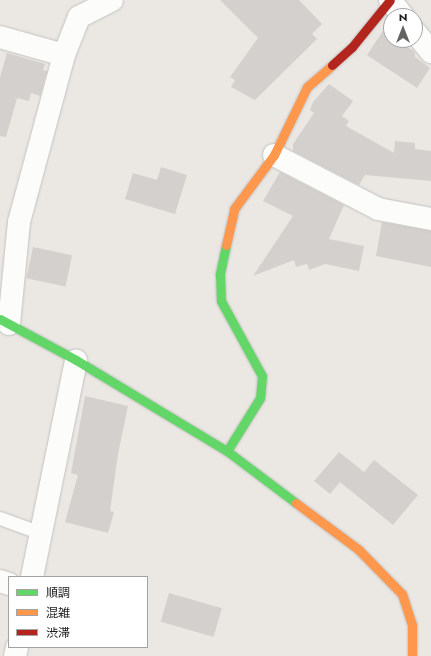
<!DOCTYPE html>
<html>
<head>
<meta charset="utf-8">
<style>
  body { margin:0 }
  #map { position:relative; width:431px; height:656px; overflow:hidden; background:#ebe8e4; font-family:Jost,"Noto Sans JP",sans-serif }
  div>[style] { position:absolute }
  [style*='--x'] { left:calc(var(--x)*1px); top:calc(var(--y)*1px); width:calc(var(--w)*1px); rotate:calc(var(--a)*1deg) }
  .building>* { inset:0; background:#d3d0cd; transform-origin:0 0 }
  .roads { filter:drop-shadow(0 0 1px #c3c2c0) drop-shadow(0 0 1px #c3c2c0) }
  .lane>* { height:13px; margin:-6.5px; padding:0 6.5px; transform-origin:6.5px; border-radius:6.5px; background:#fcfcfb }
  .street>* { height:22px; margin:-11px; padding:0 11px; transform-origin:11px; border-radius:11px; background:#fcfcfb }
  .fast>* { height:9px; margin:-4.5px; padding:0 4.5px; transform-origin:4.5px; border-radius:4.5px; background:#63d668 }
  .slow>* { height:9px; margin:-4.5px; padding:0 4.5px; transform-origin:4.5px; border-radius:4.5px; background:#ff974d }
  .jam>* { height:9px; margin:-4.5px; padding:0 4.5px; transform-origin:4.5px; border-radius:4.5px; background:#b3261e }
  span { translate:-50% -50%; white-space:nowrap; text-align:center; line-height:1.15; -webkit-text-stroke:3px #fff; paint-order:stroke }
  .legend { position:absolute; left:8px; top:576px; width:140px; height:72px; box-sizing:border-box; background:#fff; border:1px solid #a4a4a4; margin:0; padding:5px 7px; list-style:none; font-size:12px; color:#1c1c1c }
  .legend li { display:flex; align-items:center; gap:8px; height:20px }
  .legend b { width:20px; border:1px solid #a4a4a4 }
  .north { position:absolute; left:383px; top:8px; width:40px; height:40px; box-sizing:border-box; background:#fff; border:1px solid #a4a4a4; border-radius:50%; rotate:0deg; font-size:11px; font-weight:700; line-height:16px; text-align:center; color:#1c1c1c }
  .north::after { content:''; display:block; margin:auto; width:14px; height:18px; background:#646362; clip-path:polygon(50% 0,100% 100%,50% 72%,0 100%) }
</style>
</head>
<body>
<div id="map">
  <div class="building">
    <div style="clip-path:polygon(220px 0,299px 0,322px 24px,312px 34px,317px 39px,255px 100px,231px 87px,235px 80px,230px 77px,258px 38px)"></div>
    <div style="clip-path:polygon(383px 31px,391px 36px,391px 40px,397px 40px,415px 52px,415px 57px,430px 68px,417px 88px,367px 55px)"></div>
    <div style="clip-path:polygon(7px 53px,45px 64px,43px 70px,47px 71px,40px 96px,31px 93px,29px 101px,17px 98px,6px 137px,0 136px,0 77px)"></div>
    <div style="clip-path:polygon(329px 84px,353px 101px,342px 116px,349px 121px,346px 126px,394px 153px,395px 141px,415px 143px,415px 149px,431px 151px,431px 181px,365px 175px,359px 185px,293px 151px,293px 144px,314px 113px,310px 110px,313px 102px)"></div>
    <div style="clip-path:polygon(161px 167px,187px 175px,175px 214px,125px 199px,133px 173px,157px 180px)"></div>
    <div style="clip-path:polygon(280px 172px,344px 205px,329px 239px,364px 246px,359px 271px,325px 264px,309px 270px,307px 264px,296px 267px,294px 260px,253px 276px,293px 216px,263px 201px)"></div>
    <div style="clip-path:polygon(382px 222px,431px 231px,431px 267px,376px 256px)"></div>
    <div style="left:33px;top:247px;width:40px;height:32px;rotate:12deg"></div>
    <div style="clip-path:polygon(85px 396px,128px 406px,118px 454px,110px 511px,114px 512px,108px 533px,65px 522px,78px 475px,71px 473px)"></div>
    <div style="clip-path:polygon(339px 452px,364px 472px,374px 460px,418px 495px,393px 525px,340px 482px,330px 494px,314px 481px)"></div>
    <div style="left:169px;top:593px;width:55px;height:30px;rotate:16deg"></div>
  </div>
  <div class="roads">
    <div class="lane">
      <div style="--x:0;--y:518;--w:44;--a:20.1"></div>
    </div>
    <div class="street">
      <div style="--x:390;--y:0;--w:21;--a:51"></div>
      <div style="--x:415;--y:32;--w:26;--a:51"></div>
      <div style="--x:0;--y:37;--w:66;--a:15.7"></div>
      <div style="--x:274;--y:155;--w:117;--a:27.4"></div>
      <div style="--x:378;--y:209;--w:54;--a:10.7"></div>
      <div style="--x:9;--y:324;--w:102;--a:-84.4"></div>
      <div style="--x:19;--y:222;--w:173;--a:-74.9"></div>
      <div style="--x:64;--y:55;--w:41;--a:-68.5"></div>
      <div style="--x:79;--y:17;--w:37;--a:-27"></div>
      <div style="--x:32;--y:577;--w:221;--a:-78.5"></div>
      <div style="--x:0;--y:581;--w:9;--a:18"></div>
      <div style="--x:15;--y:656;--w:9;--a:-77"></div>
    </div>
    <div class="fast">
      <div style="--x:226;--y:245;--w:30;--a:102"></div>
      <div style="--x:220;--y:274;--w:27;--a:88"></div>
      <div style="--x:221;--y:301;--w:85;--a:61.3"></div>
      <div style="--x:262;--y:376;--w:22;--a:95"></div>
      <div style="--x:260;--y:398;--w:62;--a:121.9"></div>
      <div style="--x:0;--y:319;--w:86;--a:28.3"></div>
      <div style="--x:76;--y:360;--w:176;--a:31.1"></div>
      <div style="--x:227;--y:451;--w:86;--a:37"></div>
    </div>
    <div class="slow">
      <div style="--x:226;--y:245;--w:37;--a:-77"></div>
      <div style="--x:234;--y:209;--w:67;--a:-53.5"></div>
      <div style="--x:274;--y:155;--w:76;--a:-64.1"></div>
      <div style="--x:307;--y:87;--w:33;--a:-41"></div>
      <div style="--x:296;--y:503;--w:79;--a:36.7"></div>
      <div style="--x:359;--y:550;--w:62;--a:45.7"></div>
      <div style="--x:402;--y:594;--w:33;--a:72"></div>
      <div style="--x:412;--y:625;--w:31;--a:90"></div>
    </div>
    <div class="jam">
      <div style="--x:332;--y:65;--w:27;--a:-42"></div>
      <div style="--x:352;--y:47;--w:60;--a:-51"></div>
    </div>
  </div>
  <ul class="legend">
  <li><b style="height:5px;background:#63d668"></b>順調</li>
  <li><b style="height:5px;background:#ff974d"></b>混雑</li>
  <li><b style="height:5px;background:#b3261e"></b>渋滞</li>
  </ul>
  <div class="north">N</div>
</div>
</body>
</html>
